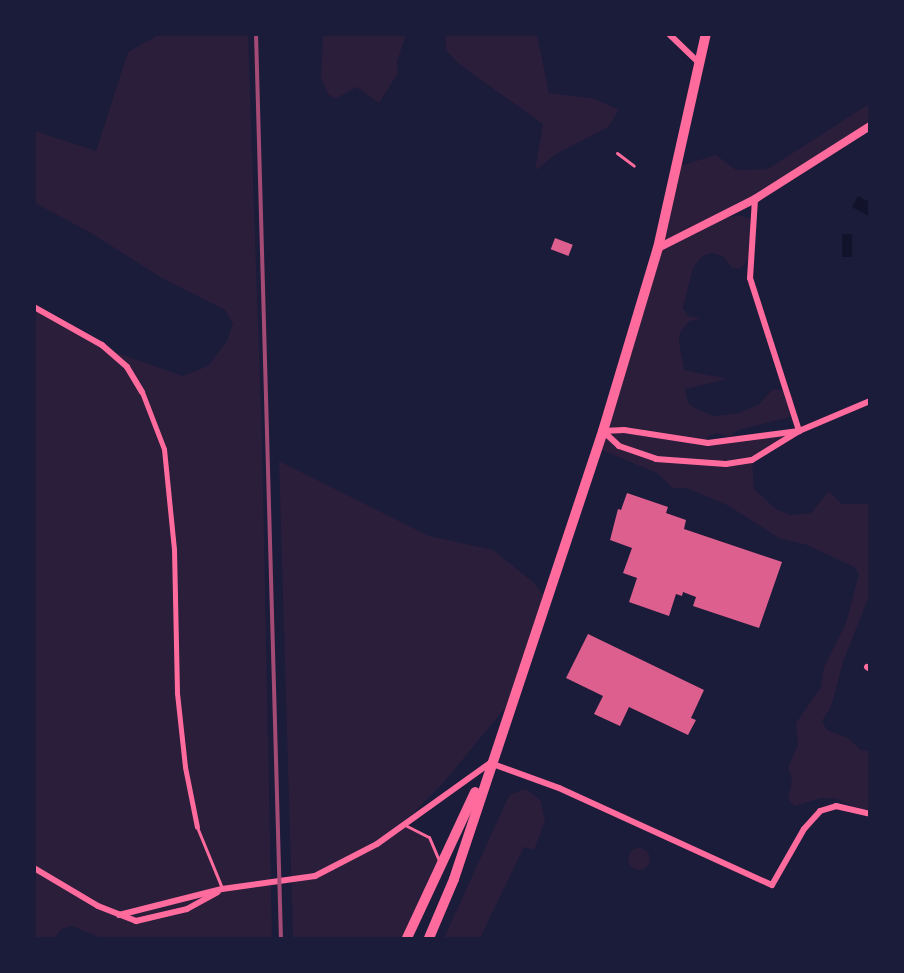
<!DOCTYPE html>
<html>
<head>
<meta charset="utf-8">
<style>
  body { margin:0 }
  #map { position:relative; width:904px; height:973px; overflow:hidden; background:#1b1b3a; font-family:Inter,sans-serif }
  div>[style] { position:absolute }
  [style*='--x'] { left:calc(var(--x)*1px); top:calc(var(--y)*1px); width:calc(var(--w)*1px); rotate:calc(var(--a)*1deg) }
  .green>* { inset:0; background:#2a1e3b }
  .round { border-radius:50% }
  .water>* { inset:0; background:#12122b; transform-origin:0 0 }
  .building>* { inset:0; background:#dd5f8e; transform-origin:0 0 }
  .service>* { height:3px; margin:-1.5px; padding:0 1.5px; transform-origin:1.5px; border-radius:1.5px; background:#ff6b9d }
  .pedestrian>* { height:5px; margin:-2.5px; padding:0 2.5px; transform-origin:2.5px; border-radius:2.5px; background:#ff6b9d }
  .minor>* { height:6px; margin:-3px; padding:0 3px; transform-origin:3px; border-radius:3px; background:#ff6b9d }
  .tertiary>* { height:8px; margin:-4px; padding:0 4px; transform-origin:4px; border-radius:4px; background:#ff6b9d }
  .primary>* { height:10px; margin:-5px; padding:0 5px; transform-origin:5px; border-radius:5px; background:#ff6b9d }
  .rail>* { height:4px; margin:-2px; padding:0 2px; transform-origin:2px; border-radius:2px; background:#a44b75 }
  span { translate:-50% -50%; white-space:nowrap; text-align:center; line-height:1.15; -webkit-text-stroke:6px #1b1b3a; paint-order:stroke }
  .frame { position:absolute; inset:0; border:36px solid #1b1b3a; pointer-events:none }
</style>
</head>
<body>
<div id="map">
  <div class="green">
    <div style="clip-path:polygon(158px 35px,248px 35px,262px 439px,272px 938px,101px 938px,72px 926px,61px 929px,55px 938px,35px 938px,34px 310px,100px 347px,183px 376px,208px 366px,227px 341px,233px 324px,225px 310px,162px 278px,91px 233px,35px 203px,35px 131px,96px 151px,128px 52px)"></div>
    <div style="clip-path:polygon(323px 35px,406px 35px,397px 61px,398px 73px,379px 103px,357px 87px,335px 99px,328px 94px,321px 78px)"></div>
    <div style="clip-path:polygon(445px 35px,537px 35px,549px 93px,595px 99px,619px 110px,608px 127px,556px 154px,535px 171px,543px 124px,459px 64px,446px 50px)"></div>
    <div style="clip-path:polygon(869px 104px,869px 128px,725px 218px,739px 215px,752px 219px,756px 236px,751px 257px,740px 269px,732px 268px,723px 256px,712px 253px,702px 256px,693px 268px,683px 308px,688px 316px,701px 319px,689px 321px,680px 333px,679px 342px,684px 370px,728px 379px,685px 389px,688px 403px,695px 408px,713px 416px,740px 413px,759px 404px,773px 389px,789px 392px,793px 398px,794px 411px,787px 418px,738px 430px,730px 437px,716px 433px,708px 437px,708px 442px,799px 431px,752px 460px,754px 489px,776px 509px,790px 515px,811px 513px,829px 491px,842px 504px,869px 504px,869px 596px,843px 662px,831px 707px,822px 721px,827px 730px,848px 738px,861px 750px,869px 751px,869px 814px,837px 799px,821px 798px,795px 806px,788px 799px,792px 780px,788px 767px,798px 745px,796px 723px,821px 687px,824px 667px,846px 623px,859px 574px,854px 567px,807px 545px,779px 538px,729px 506px,687px 488px,673px 488px,657px 473px,597px 448px,676px 167px,716px 155px,736px 170px,768px 169px)"></div>
    <div style="clip-path:polygon(279px 461px,429px 536px,493px 550px,534px 583px,543px 595px,510px 702px,444px 782px,402px 824px,427px 837px,439px 864px,406px 938px,293px 938px)"></div>
    <div style="clip-path:polygon(526px 789px,541px 801px,545px 821px,534px 850px,524px 847px,480px 938px,444px 938px,506px 802px,511px 794px)"></div>
    <div class="round" style="left:628px;top:848px;width:22px;height:22px"></div>
  </div>
  <div class="water">
    <div style="clip-path:polygon(858px 196px,869px 202px,869px 216px,852px 207px)"></div>
    <div style="left:842px;top:234px;width:10px;height:23px"></div>
  </div>
  <div class="building">
    <div style="left:555px;top:238px;width:19px;height:12px;rotate:21deg"></div>
    <div style="clip-path:polygon(627px 493px,668px 507px,666px 513px,686px 520px,684px 529px,782px 562px,759px 628px,693px 606px,696px 597px,683px 592px,682px 596px,676px 594px,669px 616px,629px 602px,637px 578px,623px 573px,632px 548px,610px 540px,618px 509px,621px 510px)"></div>
    <div style="clip-path:polygon(588px 634px,704px 690px,691px 718px,696px 720px,688px 735px,629px 707px,620px 726px,594px 714px,603px 696px,566px 678px)"></div>
  </div>
  <div class="service">
    <div style="--x:617;--y:153;--w:21;--a:37"></div>
    <div style="--x:405;--y:825;--w:27;--a:27"></div>
    <div style="--x:429;--y:837;--w:26;--a:67"></div>
    <div style="--x:197;--y:827;--w:66;--a:67.7"></div>
  </div>
  <div class="pedestrian">
    <div style="--x:142;--y:392;--w:61;--a:68.9"></div>
    <div style="--x:164;--y:449;--w:100;--a:84.3"></div>
    <div style="--x:174;--y:549;--w:144;--a:88.8"></div>
    <div style="--x:177;--y:693;--w:74;--a:83.8"></div>
    <div style="--x:185;--y:767;--w:61;--a:78.7"></div>
  </div>
  <div class="minor">
    <div style="--x:669;--y:34;--w:42;--a:44"></div>
    <div style="--x:755;--y:199;--w:79;--a:93.6"></div>
    <div style="--x:750;--y:278;--w:161;--a:72.2"></div>
    <div style="--x:34;--y:307;--w:78;--a:29.2"></div>
    <div style="--x:102;--y:345;--w:33;--a:41"></div>
    <div style="--x:127;--y:367;--w:29;--a:59"></div>
    <div style="--x:799;--y:431;--w:92;--a:172.5"></div>
    <div style="--x:708;--y:443;--w:85;--a:-171.2"></div>
    <div style="--x:624;--y:430;--w:21;--a:177"></div>
    <div style="--x:603;--y:431;--w:22;--a:43"></div>
    <div style="--x:619;--y:446;--w:39;--a:19"></div>
    <div style="--x:656;--y:459;--w:70;--a:4.1"></div>
    <div style="--x:726;--y:464;--w:26;--a:-9"></div>
    <div style="--x:752;--y:460;--w:55;--a:-31.7"></div>
    <div style="--x:799;--y:431;--w:77;--a:-22.9"></div>
    <div style="--x:867;--y:667;--w:4;--a:34"></div>
    <div style="--x:34;--y:868;--w:74;--a:30.7"></div>
    <div style="--x:98;--y:906;--w:41;--a:21.5"></div>
    <div style="--x:136;--y:921;--w:52;--a:-13.2"></div>
    <div style="--x:187;--y:909;--w:35;--a:-29"></div>
    <div style="--x:119;--y:915;--w:106;--a:-14.2"></div>
    <div style="--x:222;--y:889;--w:94;--a:-8"></div>
    <div style="--x:315;--y:876;--w:70;--a:-27.3"></div>
    <div style="--x:377;--y:844;--w:139;--a:-35.6"></div>
    <div style="--x:490;--y:763;--w:73;--a:19.9"></div>
    <div style="--x:559;--y:788;--w:234;--a:24.5"></div>
    <div style="--x:772;--y:885;--w:64;--a:-60.3"></div>
    <div style="--x:804;--y:829;--w:24;--a:-48"></div>
    <div style="--x:820;--y:811;--w:17;--a:-17"></div>
    <div style="--x:836;--y:806;--w:35;--a:13"></div>
  </div>
  <div class="tertiary">
    <div style="--x:658;--y:248;--w:109;--a:-26.8"></div>
    <div style="--x:755;--y:199;--w:136;--a:-32.4"></div>
  </div>
  <div class="primary">
    <div style="--x:407;--y:938;--w:161;--a:-65"></div>
    <div style="--x:429;--y:938;--w:64;--a:-67"></div>
    <div style="--x:454;--y:879;--w:472;--a:-71.6"></div>
    <div style="--x:603;--y:431;--w:191;--a:-73.3"></div>
    <div style="--x:658;--y:248;--w:219;--a:-77.4"></div>
  </div>
  <div class="rail">
    <div style="--x:256;--y:34;--w:904;--a:88.42"></div>
  </div>
  <div class="frame"></div>
</div>
</body>
</html>
